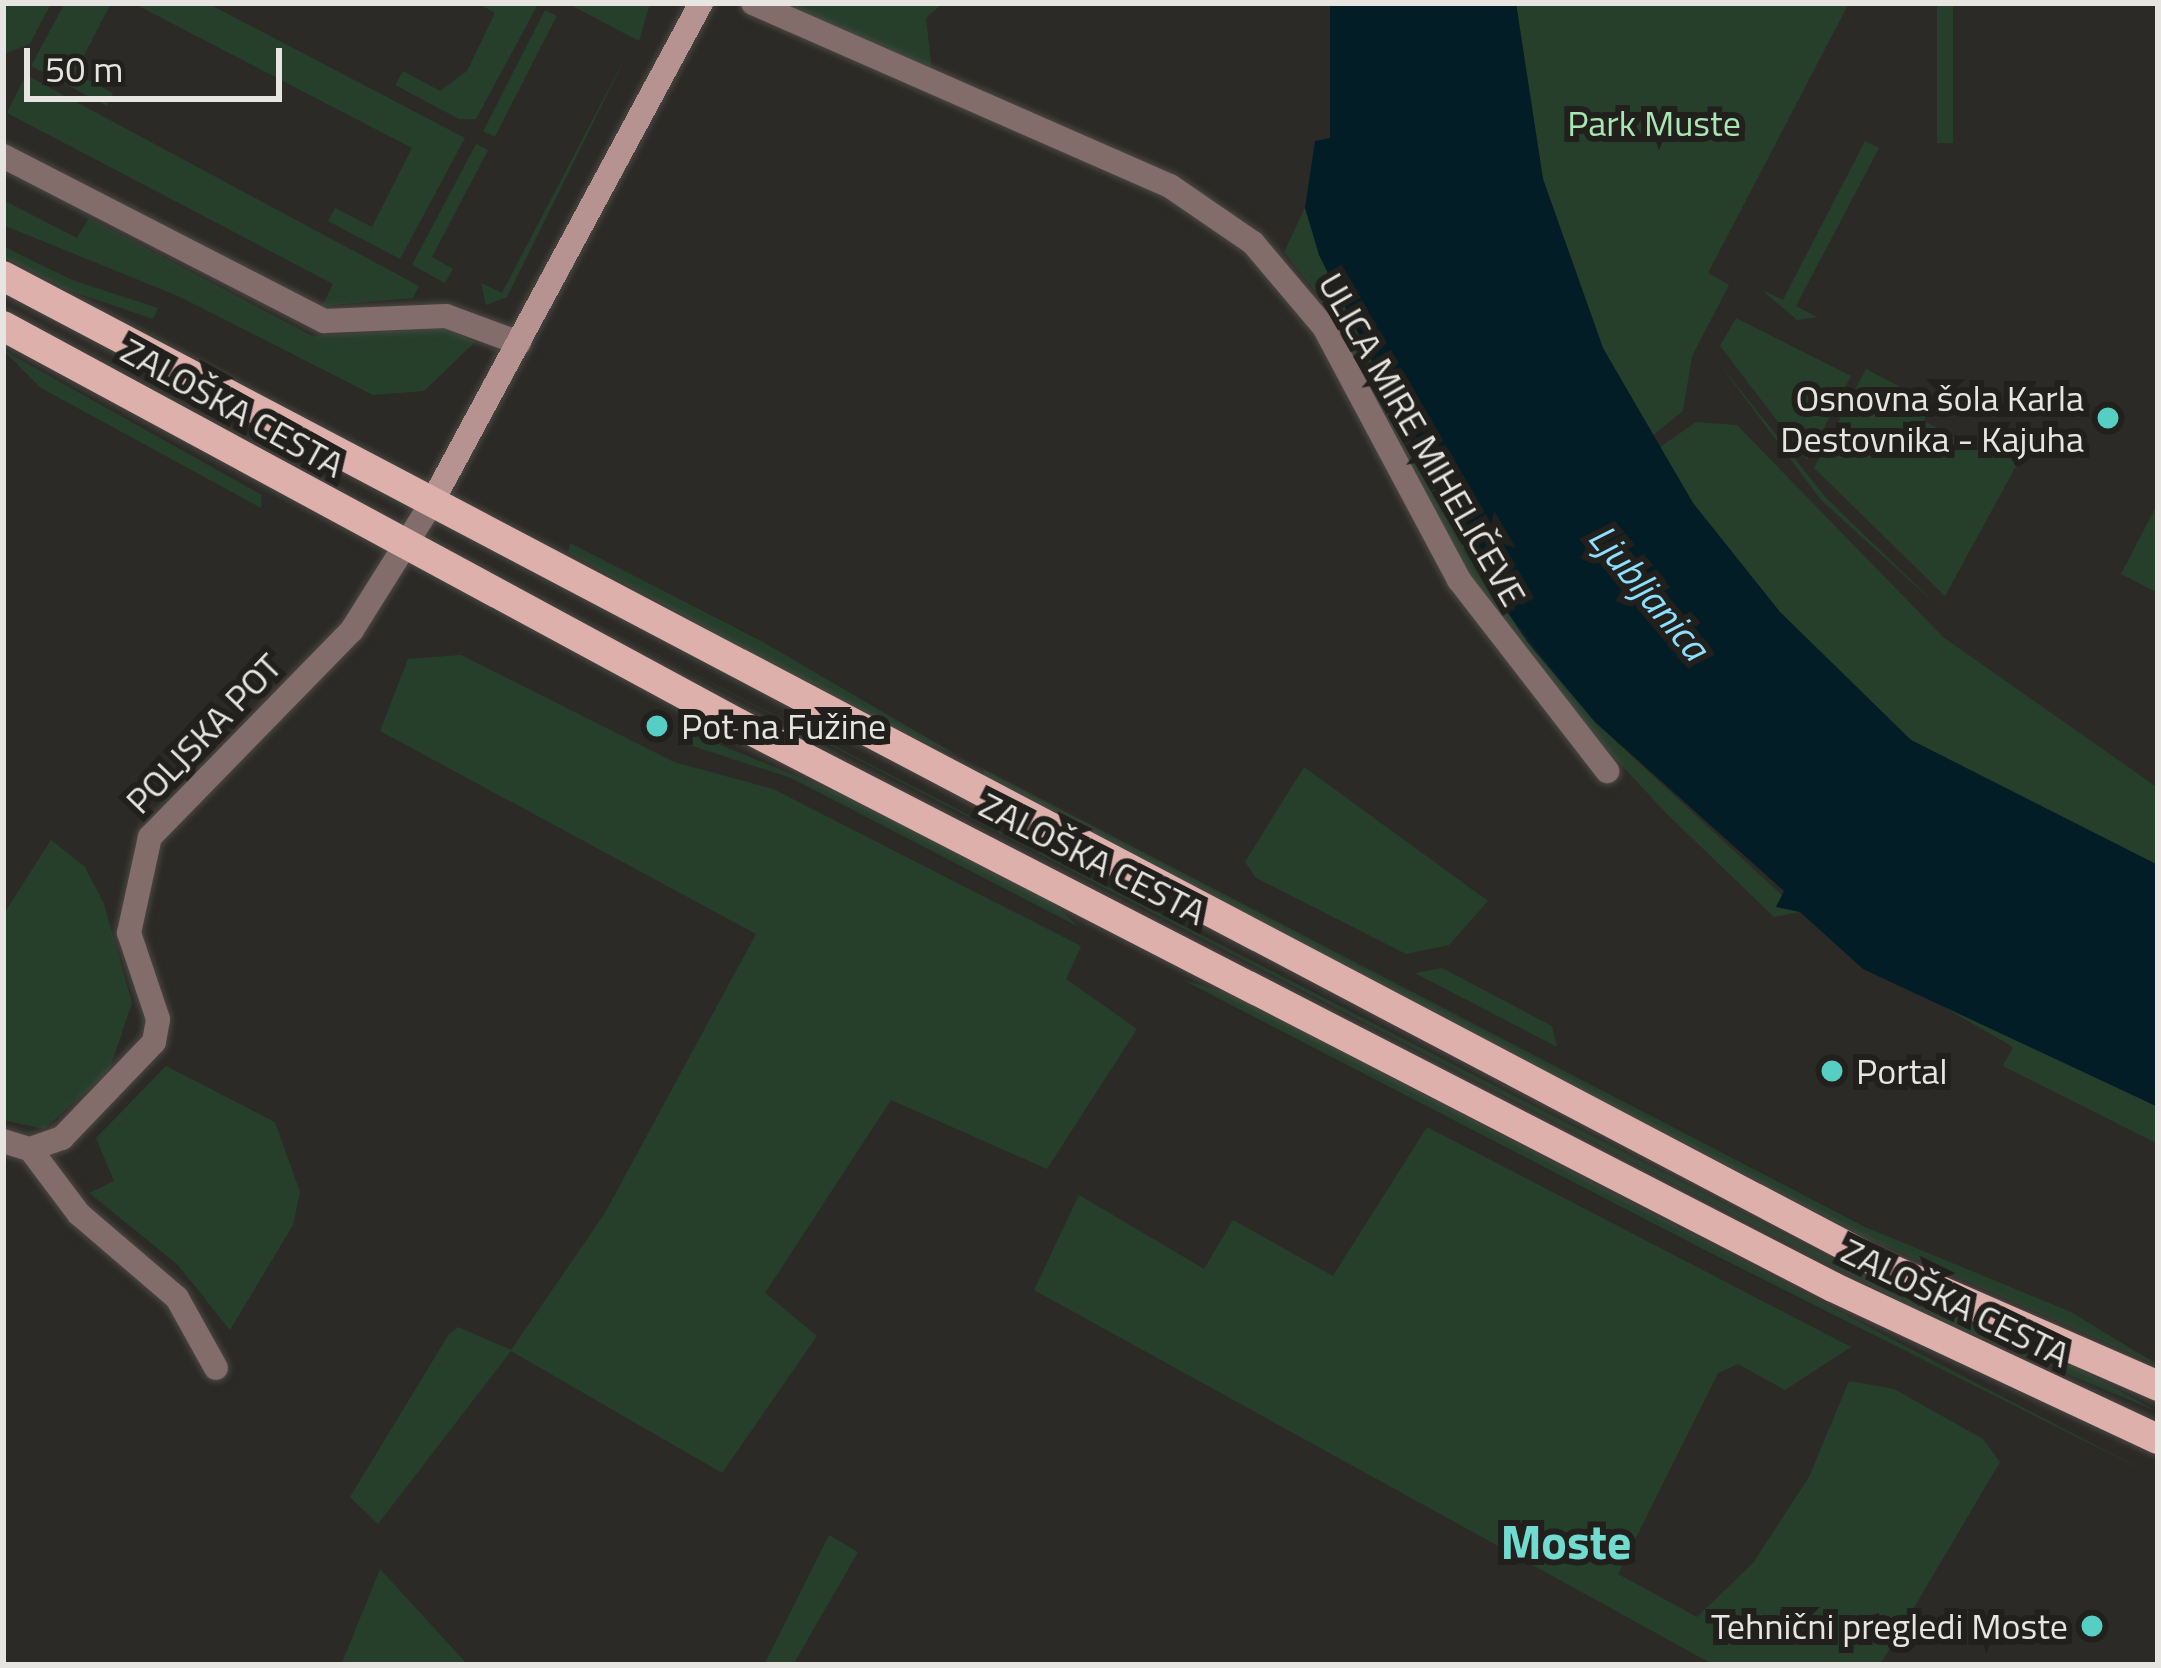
<!DOCTYPE html>
<html>
<head>
<meta charset="utf-8">
<style>
  body { margin:0 }
  #map { position:relative; width:2161px; height:1668px; overflow:hidden; background:#2c2a26; font-family:"Titillium Web",sans-serif }
  div>[style] { position:absolute }
  [style*='--x'] { left:calc(var(--x)*1px); top:calc(var(--y)*1px); width:calc(var(--w)*1px); rotate:calc(var(--a)*1deg) }
  .green>* { inset:0; background:#263f2b; transform-origin:0 0 }
  .water>* { inset:0; background:#021d26 }
  .roads { filter:drop-shadow(0 0 3px #4a4844) drop-shadow(0 0 3px #4a4844) }
  .street>* { height:24px; margin:-12px; padding:0 12px; transform-origin:12px; border-radius:12px; background:#836d6b }
  .secondary>* { height:24px; margin:-12px; padding:0 12px; transform-origin:12px; border-radius:12px; background:#b69390 }
  .primary>* { height:30px; margin:-15px; padding:0 15px; transform-origin:15px; border-radius:15px; background:#ddb0ac }
  .dots>* { width:33px; height:33px; translate:-50% -50%; box-sizing:border-box; border:6px solid #22201d; border-radius:50% }
  span { translate:-50% -50%; white-space:nowrap; text-align:center; line-height:1.15; -webkit-text-stroke:12px #22201d; paint-order:stroke }
  .park-label { font-size:36px; color:#a8e6b4 }
  .poi-label { font-size:36px; color:#e6e5e2 }
  .right { translate:-100% -50%; text-align:right }
  .left { translate:0 -50%; text-align:left }
  .street-label { font-size:36px; color:#e6e5e2 }
  .water-label { font-size:39px; color:#8bdfff; font-style:italic }
  .district-label { font-size:48px; color:#71dbd0; font-weight:700 }
  .frame { position:absolute; inset:0; border:6px solid #e6e5e2; pointer-events:none }
  .scale { position:absolute; left:24px; top:48px; width:258px; height:54px; box-sizing:border-box; border:6px solid #e6e5e2; border-top:0; padding-left:15px; font-size:36px; line-height:42px; white-space:nowrap; color:#e6e5e2; -webkit-text-stroke:9px #22201d; paint-order:stroke }
</style>
</head>
<body>
<div id="map">
  <div class="green">
    <div style="clip-path:polygon(3px 3px,51px 3px,30px 44px,6px 53px)"></div>
    <div style="clip-path:polygon(65px 3px,111px 3px,75px 73px,113px 93px,107px 106px,31px 66px)"></div>
    <div style="clip-path:polygon(133px 3px,207px 3px,465px 138px,400px 259px,328px 221px,335px 208px,372px 227px,412px 148px)"></div>
    <div style="clip-path:polygon(477px 3px,538px 4px,476px 119px,459px 119px,395px 85px,403px 71px,440px 91px,467px 71px,495px 13px)"></div>
    <div style="clip-path:polygon(567px 3px,650px 3px,639px 41px)"></div>
    <div style="clip-path:polygon(783px 3px,943px 3px,926px 18px,932px 72px)"></div>
    <div style="clip-path:polygon(1516px 3px,1849px 3px,1708px 273px,1729px 285px,1692px 356px,1683px 411px,1652px 436px,1603px 348px,1543px 179px)"></div>
    <div style="left:1937px;top:3px;width:16px;height:140px"></div>
    <div style="left:545px;top:10px;width:13px;height:136px;rotate:27deg"></div>
    <div style="clip-path:polygon(628px 52px,507px 297px,486px 305px,481px 283px,502px 293px)"></div>
    <div style="clip-path:polygon(26px 75px,419px 286px,413px 298px,322px 306px,333px 284px,7px 113px)"></div>
    <div style="clip-path:polygon(1865px 141px,1879px 148px,1796px 306px,1817px 317px,1797px 320px,1762px 290px,1783px 300px)"></div>
    <div style="clip-path:polygon(476px 144px,488px 150px,432px 257px,453px 269px,445px 283px,412px 265px)"></div>
    <div style="clip-path:polygon(3px 200px,77px 238px,89px 218px,312px 336px,445px 328px,475px 342px,424px 391px,373px 395px,178px 296px,3px 225px)"></div>
    <div style="clip-path:polygon(1305px 208px,1490px 590px,1595px 722px,1800px 912px,1774px 917px,1666px 813px,1559px 698px,1470px 575px,1328px 307px,1284px 252px)"></div>
    <div style="clip-path:polygon(3px 246px,72px 280px,158px 308px,153px 319px,68px 290px,3px 257px)"></div>
    <div style="clip-path:polygon(1736px 318px,1851px 376px,1807px 460px,1720px 346px)"></div>
    <div style="clip-path:polygon(3px 350px,262px 495px,261px 508px,41px 388px)"></div>
    <div style="clip-path:polygon(1715px 358px,1826px 498px,1939px 607px,1821px 500px)"></div>
    <div style="clip-path:polygon(1866px 369px,1931px 403px,1924px 421px,1988px 455px,2001px 433px,2027px 446px,1945px 596px,1814px 468px)"></div>
    <div style="clip-path:polygon(1696px 422px,1737px 425px,1943px 637px,2158px 788px,2158px 865px,1911px 740px,1780px 612px,1693px 503px,1660px 447px)"></div>
    <div style="clip-path:polygon(2158px 503px,2158px 593px,2121px 574px)"></div>
    <div style="clip-path:polygon(570px 543px,761px 641px,955px 754px,878px 724px,568px 552px)"></div>
    <div style="clip-path:polygon(545px 597px,1878px 1283px,2056px 1356px,2158px 1412px,1925px 1314px)"></div>
    <div style="clip-path:polygon(461px 655px,674px 762px,773px 789px,1081px 946px,1066px 979px,1137px 1029px,1047px 1169px,891px 1100px,765px 1293px,817px 1336px,722px 1473px,511px 1351px,378px 1524px,350px 1497px,449px 1334px,458px 1327px,511px 1350px,605px 1213px,756px 934px,380px 731px,408px 659px)"></div>
    <div style="clip-path:polygon(681px 729px,868px 805px,1050px 900px,1079px 927px,791px 778px,677px 741px)"></div>
    <div style="clip-path:polygon(1304px 767px,1488px 901px,1449px 945px,1406px 954px,1256px 878px,1245px 862px)"></div>
    <div style="clip-path:polygon(983px 769px,1865px 1227px,2071px 1312px,2158px 1365px,1861px 1235px,986px 781px)"></div>
    <div style="clip-path:polygon(51px 840px,85px 867px,104px 904px,132px 1003px,109px 1071px,44px 1129px,3px 1120px,3px 915px)"></div>
    <div style="clip-path:polygon(1868px 963px,2158px 1107px,2158px 1144px,2003px 1066px,2013px 1047px)"></div>
    <div style="clip-path:polygon(1442px 968px,1552px 1026px,1557px 1047px,1415px 973px)"></div>
    <div style="clip-path:polygon(1183px 980px,1232px 994px,2158px 1478px,1699px 1247px)"></div>
    <div style="clip-path:polygon(166px 1066px,275px 1122px,300px 1192px,293px 1225px,230px 1330px,177px 1264px,89px 1193px,114px 1181px,96px 1138px)"></div>
    <div style="clip-path:polygon(1427px 1127px,1851px 1347px,1785px 1390px,1738px 1364px,1718px 1373px,1618px 1574px,1697px 1617px,1753px 1563px,1809px 1477px,1849px 1381px,1894px 1389px,1983px 1439px,2000px 1462px,1880px 1665px,1714px 1665px,1034px 1290px,1079px 1195px,1204px 1269px,1233px 1220px,1333px 1276px)"></div>
    <div style="clip-path:polygon(829px 1535px,858px 1552px,793px 1665px,764px 1665px)"></div>
    <div style="clip-path:polygon(380px 1569px,468px 1665px,341px 1665px)"></div>
  </div>
  <div class="water">
    <div style="clip-path:polygon(1330px 3px,1516px 3px,1543px 179px,1603px 348px,1693px 503px,1780px 612px,1911px 740px,2158px 865px,2158px 1107px,1863px 969px,1800px 912px,1776px 907px,1784px 891px,1595px 722px,1528px 643px,1465px 548px,1319px 255px,1305px 208px,1315px 141px,1330px 138px)"></div>
  </div>
  <div class="roads">
    <div class="street">
      <div style="--x:753;--y:3;--w:455;--a:23.7"></div>
      <div style="--x:1170;--y:186;--w:101;--a:34.5"></div>
      <div style="--x:1253;--y:243;--w:110;--a:49.8"></div>
      <div style="--x:1324;--y:327;--w:287;--a:61.9"></div>
      <div style="--x:1459;--y:580;--w:242;--a:52.2"></div>
      <div style="--x:3;--y:156;--w:361;--a:27.2"></div>
      <div style="--x:324;--y:321;--w:122;--a:-2.3"></div>
      <div style="--x:446;--y:316;--w:78;--a:20.3"></div>
      <div style="--x:3;--y:1141;--w:28;--a:17"></div>
      <div style="--x:30;--y:1149;--w:34;--a:-19"></div>
      <div style="--x:62;--y:1138;--w:133;--a:-46.2"></div>
      <div style="--x:154;--y:1042;--w:23;--a:-80"></div>
      <div style="--x:158;--y:1019;--w:91;--a:-108.6"></div>
      <div style="--x:129;--y:933;--w:98;--a:-77.7"></div>
      <div style="--x:150;--y:837;--w:289;--a:-45.7"></div>
      <div style="--x:352;--y:630;--w:149;--a:-57.9"></div>
      <div style="--x:30;--y:1149;--w:81;--a:53"></div>
      <div style="--x:79;--y:1214;--w:129;--a:40.6"></div>
      <div style="--x:177;--y:1298;--w:80;--a:60.9"></div>
    </div>
    <div class="secondary">
      <div style="--x:431;--y:504;--w:569;--a:-61.68"></div>
    </div>
    <div class="primary">
      <div style="--x:3;--y:276;--w:2130;--a:27.76"></div>
      <div style="--x:1888;--y:1268;--w:295;--a:23.6"></div>
      <div style="--x:3;--y:326;--w:837;--a:28.4"></div>
      <div style="--x:739;--y:724;--w:1230;--a:27.23"></div>
      <div style="--x:1833;--y:1287;--w:359;--a:25.1"></div>
    </div>
  </div>
  <div class="dots">
    <div style="left:2108px;top:418px;background:#56cec3"></div>
    <div style="left:657px;top:726px;background:#56cec3"></div>
    <div style="left:1832px;top:1071px;background:#56cec3"></div>
    <div style="left:2092px;top:1626px;background:#56cec3"></div>
  </div>
  <div class="park-label">
    <span style="left:1654px;top:123px">Park Muste</span>
  </div>
  <div class="poi-label">
    <span class="right" style="left:2084px;top:418px">Osnovna šola Karla<br>Destovnika - Kajuha</span>
    <span class="left" style="left:681px;top:726px">Pot na Fužine</span>
    <span class="left" style="left:1856px;top:1071px">Portal</span>
    <span class="right" style="left:2068px;top:1626px">Tehnični pregledi Moste</span>
  </div>
  <div class="street-label">
    <span style="left:233px;top:407px;rotate:29deg">ZALOŠKA CESTA</span>
    <span style="left:1423px;top:439px;rotate:60deg">ULICA MIRE MIHELIČEVE</span>
    <span style="left:203px;top:733px;rotate:-46deg">POLJSKA POT</span>
    <span style="left:1093px;top:858px;rotate:27deg">ZALOŠKA CESTA</span>
    <span style="left:1956px;top:1302px;rotate:26deg">ZALOŠKA CESTA</span>
  </div>
  <div class="water-label">
    <span style="left:1649px;top:592px;rotate:50deg">Ljubljanica</span>
  </div>
  <div class="district-label">
    <span style="left:1566px;top:1542px">Moste</span>
  </div>
  <div class="frame"></div>
  <div class="scale">50 m</div>
</div>
</body>
</html>
